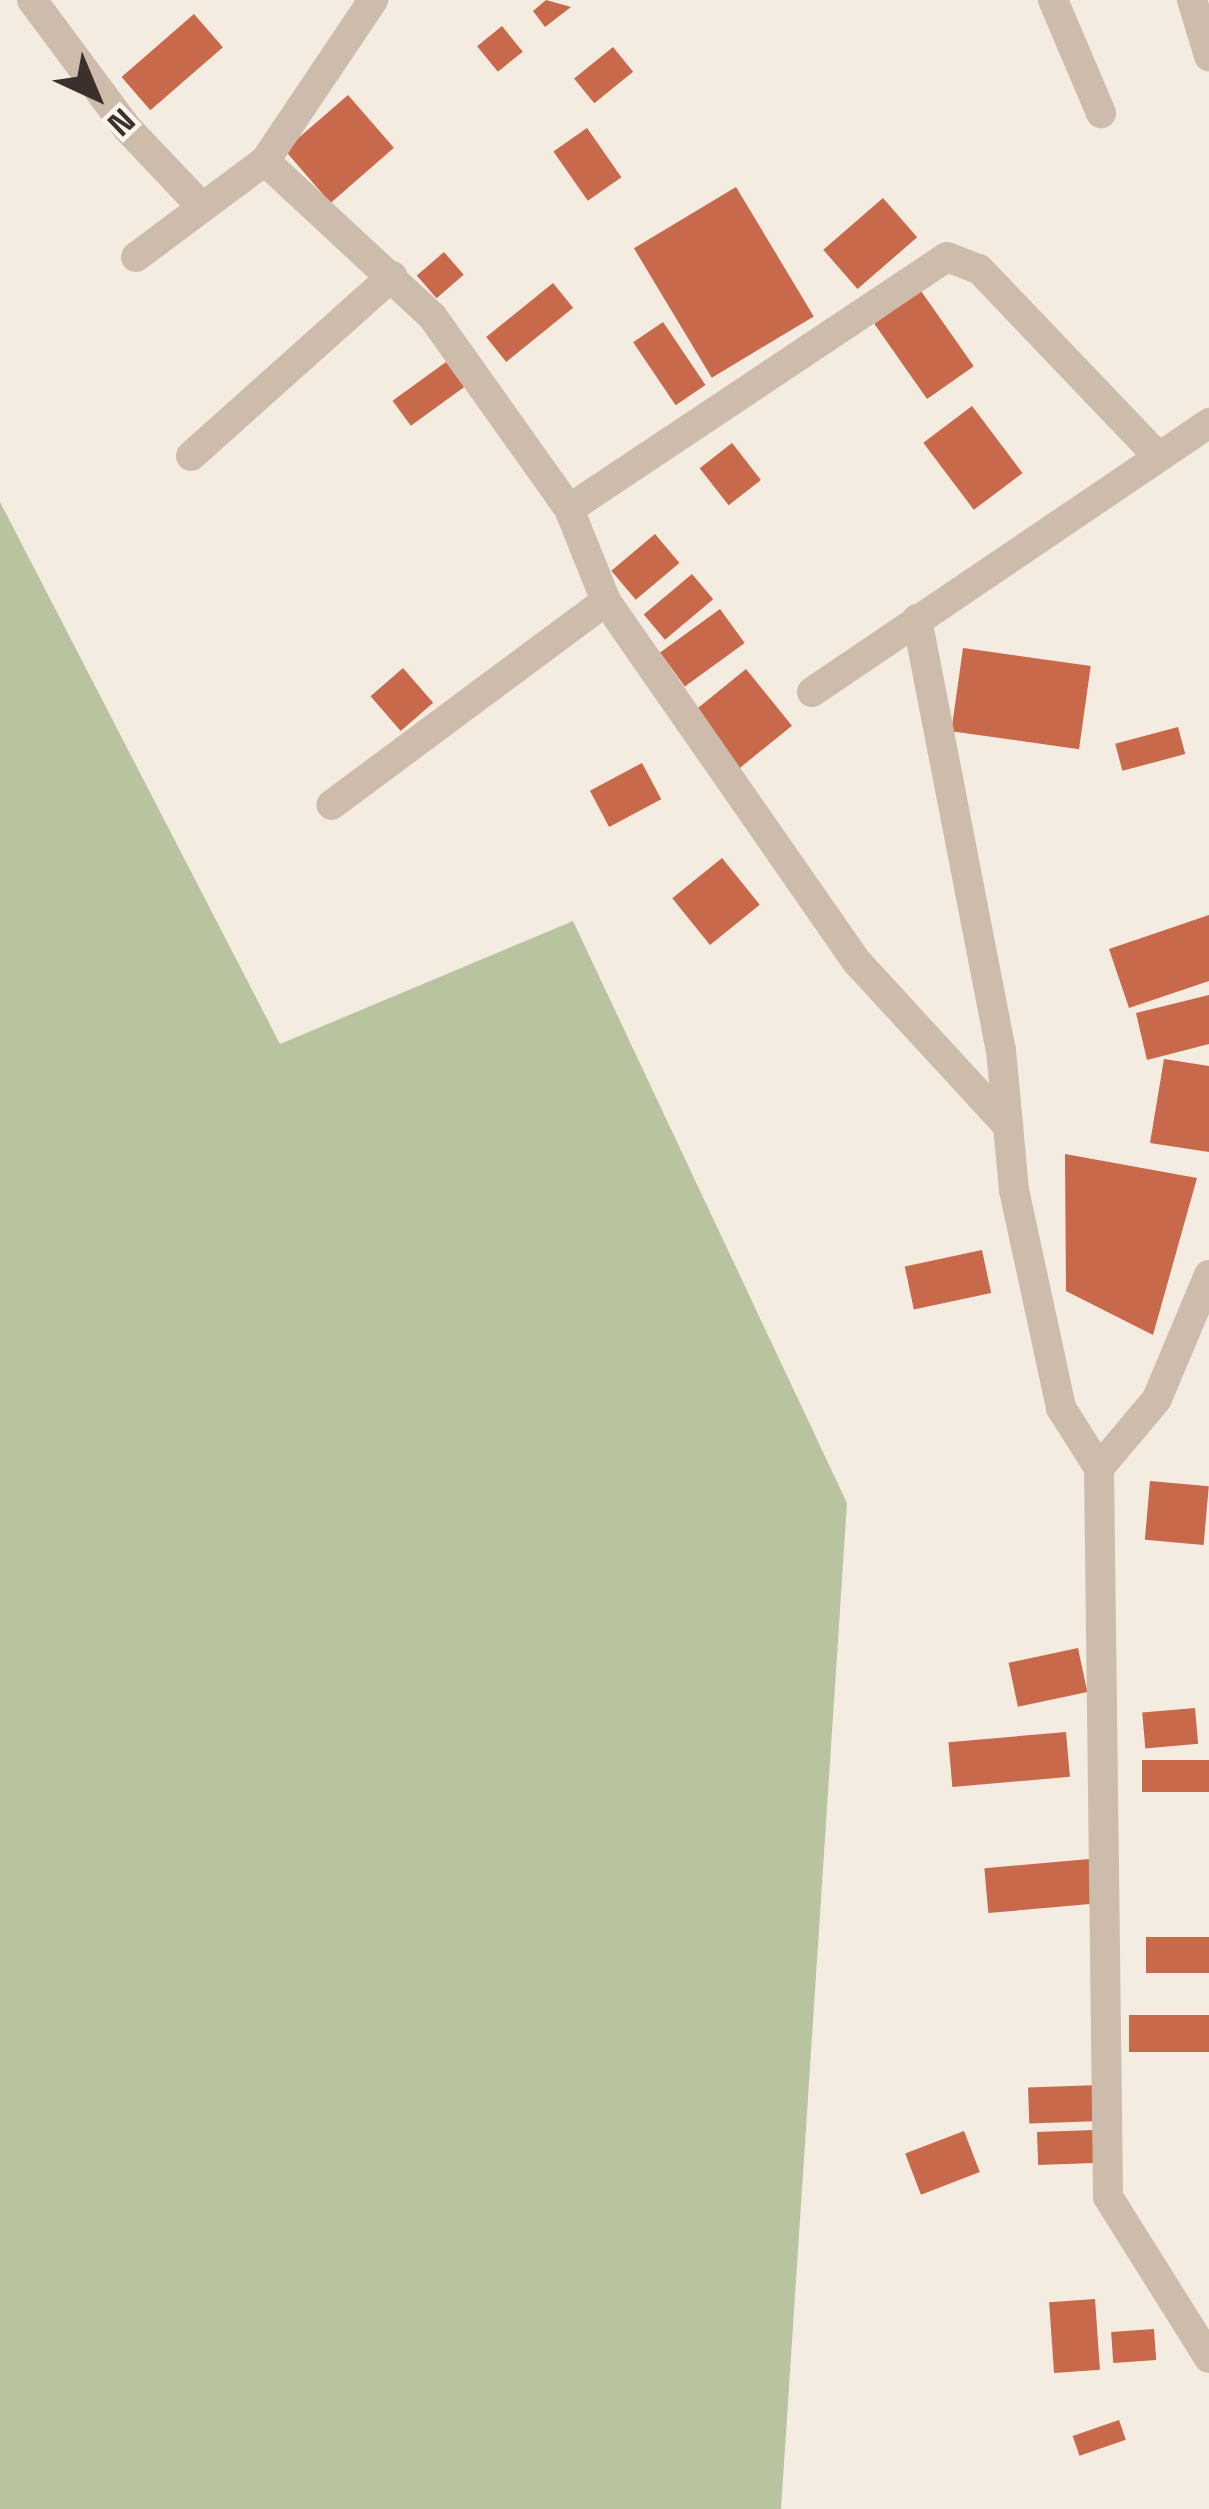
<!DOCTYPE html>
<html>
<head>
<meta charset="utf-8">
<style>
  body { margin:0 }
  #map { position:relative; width:1209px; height:2509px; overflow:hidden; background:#f4ebe1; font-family:"Space Grotesk",sans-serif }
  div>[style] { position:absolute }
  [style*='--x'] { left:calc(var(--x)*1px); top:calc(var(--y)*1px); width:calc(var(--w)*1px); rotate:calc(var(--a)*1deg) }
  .green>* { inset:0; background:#b8c4a0 }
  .building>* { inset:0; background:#c8694b; transform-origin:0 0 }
  .minor>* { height:30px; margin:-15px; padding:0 15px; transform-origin:15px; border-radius:15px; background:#cdbbac }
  span { translate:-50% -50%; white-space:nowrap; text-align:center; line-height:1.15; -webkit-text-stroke:9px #fbf5ee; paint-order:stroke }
  .north { position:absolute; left:36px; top:36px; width:120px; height:120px; -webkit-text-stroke:9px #fbf5ee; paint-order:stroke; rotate:136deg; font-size:33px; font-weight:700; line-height:48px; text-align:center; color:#3b302b }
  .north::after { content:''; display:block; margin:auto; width:42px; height:54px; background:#3b302b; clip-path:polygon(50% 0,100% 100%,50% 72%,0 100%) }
</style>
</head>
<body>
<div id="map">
  <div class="green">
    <div style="clip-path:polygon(0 502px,280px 1044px,573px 921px,847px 1503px,781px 2509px,0 2509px)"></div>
  </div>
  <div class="building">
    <div style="clip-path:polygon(546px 0,571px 7px,545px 27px,533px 11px)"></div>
    <div style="left:194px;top:14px;width:44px;height:96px;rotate:49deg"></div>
    <div style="left:502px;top:26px;width:33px;height:32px;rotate:51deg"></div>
    <div style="left:613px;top:47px;width:32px;height:50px;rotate:51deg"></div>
    <div style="left:348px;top:95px;width:70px;height:84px;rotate:49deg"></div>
    <div style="left:587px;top:128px;width:60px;height:41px;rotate:55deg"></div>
    <div style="left:736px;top:187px;width:151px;height:119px;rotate:59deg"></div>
    <div style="left:883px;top:198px;width:52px;height:79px;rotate:49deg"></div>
    <div style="left:444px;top:252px;width:30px;height:36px;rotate:49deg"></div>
    <div style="left:553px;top:283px;width:32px;height:86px;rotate:51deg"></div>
    <div style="left:921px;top:291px;width:92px;height:57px;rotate:55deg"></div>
    <div style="left:663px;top:322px;width:76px;height:36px;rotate:56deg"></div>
    <div style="left:446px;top:362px;width:31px;height:66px;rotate:54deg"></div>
    <div style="left:972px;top:406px;width:84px;height:61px;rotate:53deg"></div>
    <div style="left:732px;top:443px;width:47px;height:41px;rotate:52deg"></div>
    <div style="left:655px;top:534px;width:38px;height:57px;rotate:50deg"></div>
    <div style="left:692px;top:574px;width:33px;height:63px;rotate:50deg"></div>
    <div style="left:720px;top:609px;width:42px;height:74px;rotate:54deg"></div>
    <div style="left:963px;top:648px;width:129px;height:84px;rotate:8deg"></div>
    <div style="left:403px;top:668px;width:46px;height:43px;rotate:49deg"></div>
    <div style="left:746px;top:669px;width:73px;height:71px;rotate:51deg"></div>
    <div style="left:1178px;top:727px;width:28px;height:65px;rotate:75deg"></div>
    <div style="left:642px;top:763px;width:41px;height:59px;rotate:62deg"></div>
    <div style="left:722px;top:858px;width:60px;height:64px;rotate:51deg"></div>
    <div style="clip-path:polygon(1209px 915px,1209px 981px,1129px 1008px,1109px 949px)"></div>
    <div style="clip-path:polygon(1209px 995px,1209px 1044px,1147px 1060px,1136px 1013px)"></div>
    <div style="clip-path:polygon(1164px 1059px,1209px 1066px,1209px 1152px,1150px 1143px)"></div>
    <div style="clip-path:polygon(1065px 1154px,1197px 1178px,1153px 1335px,1066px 1291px)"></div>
    <div style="left:982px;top:1250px;width:44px;height:79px;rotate:78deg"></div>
    <div style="left:1150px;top:1481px;width:59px;height:59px;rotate:5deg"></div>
    <div style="left:1078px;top:1648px;width:45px;height:71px;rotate:78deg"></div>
    <div style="left:1195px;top:1708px;width:36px;height:53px;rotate:85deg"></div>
    <div style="left:1066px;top:1732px;width:45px;height:118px;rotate:85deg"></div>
    <div style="left:1209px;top:1760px;width:32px;height:67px;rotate:90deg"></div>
    <div style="left:1089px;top:1859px;width:45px;height:105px;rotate:85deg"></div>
    <div style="left:1209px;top:1937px;width:36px;height:63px;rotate:90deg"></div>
    <div style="left:1209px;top:2015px;width:37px;height:80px;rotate:90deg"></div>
    <div style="left:1100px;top:2085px;width:36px;height:72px;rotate:88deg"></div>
    <div style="left:1093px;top:2130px;width:33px;height:56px;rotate:88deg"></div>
    <div style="left:964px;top:2131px;width:44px;height:63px;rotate:69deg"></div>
    <div style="left:1095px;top:2299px;width:71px;height:46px;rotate:86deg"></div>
    <div style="left:1154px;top:2329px;width:31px;height:43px;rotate:86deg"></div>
    <div style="left:1119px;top:2420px;width:21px;height:49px;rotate:71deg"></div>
  </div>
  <div class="minor">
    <div style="--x:32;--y:0;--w:159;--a:53.4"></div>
    <div style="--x:127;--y:128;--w:109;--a:46.5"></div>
    <div style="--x:1053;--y:0;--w:123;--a:67"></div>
    <div style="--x:1192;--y:0;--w:59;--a:73.1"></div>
    <div style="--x:265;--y:161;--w:228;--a:42.9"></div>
    <div style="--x:432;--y:316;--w:237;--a:54.6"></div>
    <div style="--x:569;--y:509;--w:99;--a:68.1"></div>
    <div style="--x:606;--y:601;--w:342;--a:143.4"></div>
    <div style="--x:136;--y:257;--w:161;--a:-36.7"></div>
    <div style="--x:265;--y:161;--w:194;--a:-56.1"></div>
    <div style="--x:191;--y:456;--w:270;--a:-41.8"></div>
    <div style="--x:569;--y:509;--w:454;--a:-33.7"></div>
    <div style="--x:947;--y:257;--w:34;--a:21"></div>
    <div style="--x:979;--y:269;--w:256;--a:46.3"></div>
    <div style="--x:606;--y:601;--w:441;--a:55.2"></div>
    <div style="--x:858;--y:963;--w:222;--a:47.4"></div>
    <div style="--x:917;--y:619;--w:439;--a:79"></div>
    <div style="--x:1001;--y:1050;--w:141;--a:84.7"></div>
    <div style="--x:1014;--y:1190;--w:223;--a:77.8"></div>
    <div style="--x:1061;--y:1408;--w:71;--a:57.7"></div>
    <div style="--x:812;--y:692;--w:480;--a:-34.1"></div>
    <div style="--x:1209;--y:1275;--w:134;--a:112.8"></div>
    <div style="--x:1157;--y:1399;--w:90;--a:130"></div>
    <div style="--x:1099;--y:1468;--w:729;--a:89.29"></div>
    <div style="--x:1108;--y:2197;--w:190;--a:57.9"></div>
  </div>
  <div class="north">N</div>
</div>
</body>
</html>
